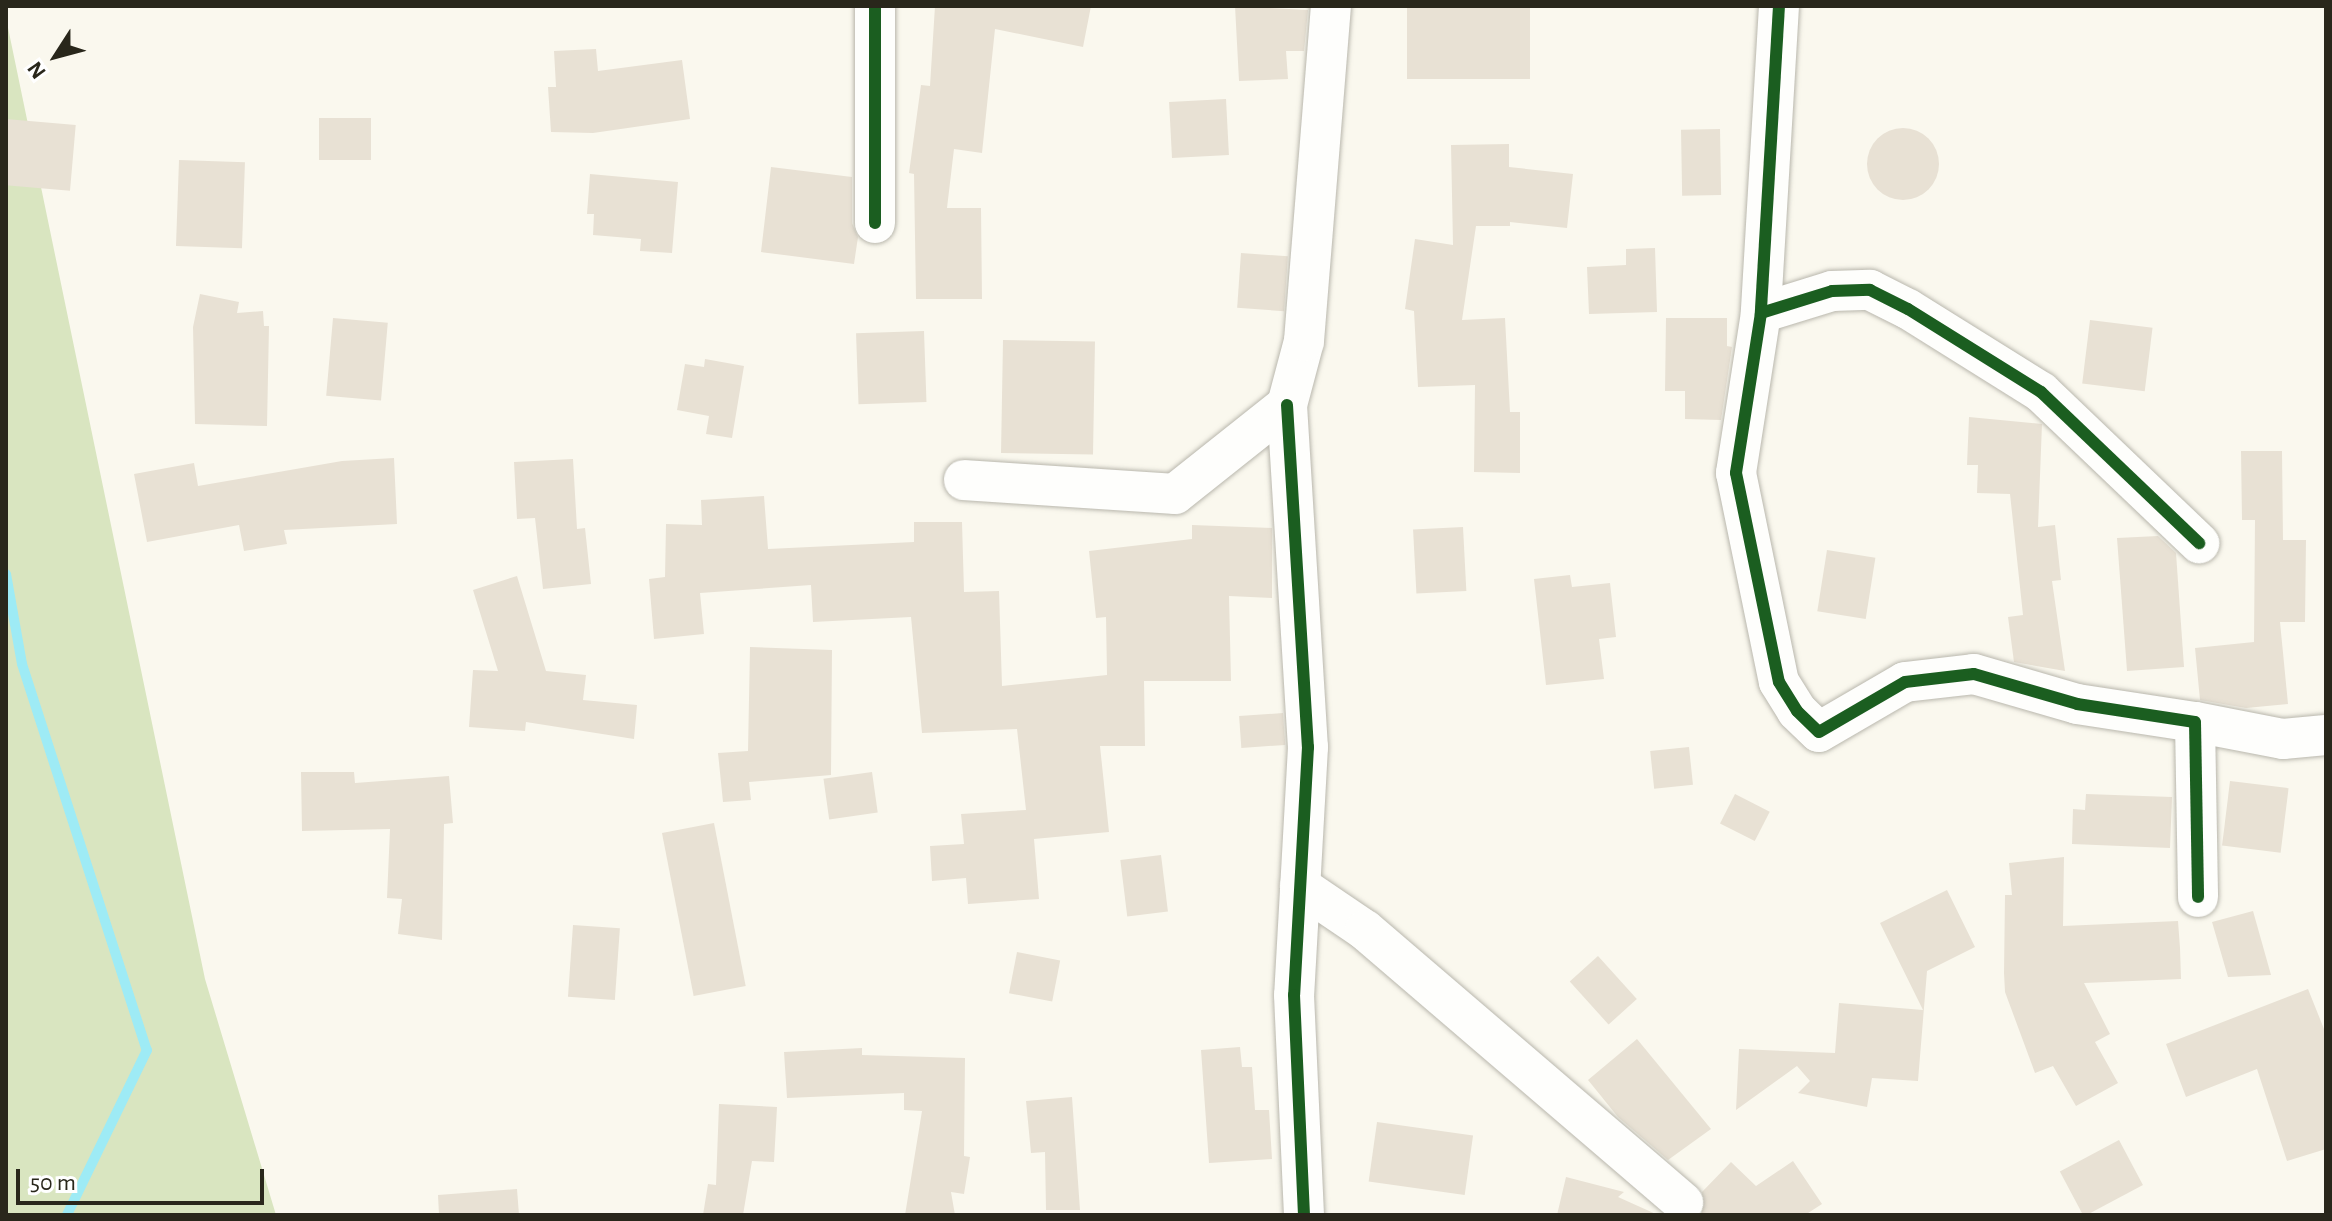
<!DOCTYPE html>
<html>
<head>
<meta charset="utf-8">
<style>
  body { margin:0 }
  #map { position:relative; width:2332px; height:1221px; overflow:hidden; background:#faf8ee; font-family:"Alegreya Sans",sans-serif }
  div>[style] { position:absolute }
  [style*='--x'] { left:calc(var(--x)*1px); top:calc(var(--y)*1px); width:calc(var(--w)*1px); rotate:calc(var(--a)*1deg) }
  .green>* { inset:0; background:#d9e5c0 }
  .stream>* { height:10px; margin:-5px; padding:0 5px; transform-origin:5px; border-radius:5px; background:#9eebf5 }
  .building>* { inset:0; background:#e8e1d4; transform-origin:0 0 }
  .round { border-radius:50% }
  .roads { filter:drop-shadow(0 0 2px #b9b7ad) drop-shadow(0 0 2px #b9b7ad) }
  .street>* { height:40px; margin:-20px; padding:0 20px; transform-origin:20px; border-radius:20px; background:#fefefc }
  .cycleway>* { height:12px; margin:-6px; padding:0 6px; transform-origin:6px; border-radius:6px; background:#1b5e20 }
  span { translate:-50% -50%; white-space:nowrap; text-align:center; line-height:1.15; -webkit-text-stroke:8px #fff; paint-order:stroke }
  .frame { position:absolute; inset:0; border:8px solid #29271b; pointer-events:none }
  .north { position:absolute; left:16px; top:16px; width:80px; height:80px; -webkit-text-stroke:6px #fff; paint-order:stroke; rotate:234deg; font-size:22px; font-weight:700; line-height:32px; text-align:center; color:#29271b }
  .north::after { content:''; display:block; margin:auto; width:28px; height:36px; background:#29271b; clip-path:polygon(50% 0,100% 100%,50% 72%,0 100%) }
  .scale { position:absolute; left:16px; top:1169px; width:248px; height:36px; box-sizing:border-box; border:4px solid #29271b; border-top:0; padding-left:10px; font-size:24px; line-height:28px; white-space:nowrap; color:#29271b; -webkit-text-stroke:6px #fff; paint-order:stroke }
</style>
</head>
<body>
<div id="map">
  <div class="green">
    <div style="clip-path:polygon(6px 18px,205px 979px,276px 1215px,6px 1215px)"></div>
  </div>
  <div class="stream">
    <div style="--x:6;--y:574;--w:91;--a:79.9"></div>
    <div style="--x:22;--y:664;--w:406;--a:72.1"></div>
    <div style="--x:147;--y:1050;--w:183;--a:115.9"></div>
  </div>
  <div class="building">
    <div style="clip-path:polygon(935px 6px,1091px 6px,1083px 47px,995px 29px,982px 153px,954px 149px,947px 208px,981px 208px,982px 299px,916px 299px,914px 174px,909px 173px,921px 85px,930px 86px)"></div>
    <div style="clip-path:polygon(1235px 6px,1308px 10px,1304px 51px,1286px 51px,1288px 79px,1239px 81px)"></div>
    <div style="left:1407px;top:6px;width:123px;height:73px"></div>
    <div style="clip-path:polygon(596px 49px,598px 71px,682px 60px,690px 119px,593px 133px,551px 132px,548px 87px,556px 87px,554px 51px)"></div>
    <div style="left:1226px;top:99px;width:56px;height:57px;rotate:87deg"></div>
    <div style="left:319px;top:118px;width:52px;height:42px"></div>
    <div style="left:6px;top:119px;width:70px;height:66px;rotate:5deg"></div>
    <div class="round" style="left:1867px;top:128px;width:72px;height:72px"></div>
    <div style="left:1720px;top:129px;width:66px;height:39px;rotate:89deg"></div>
    <div style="clip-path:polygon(1509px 144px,1509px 167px,1573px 174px,1567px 228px,1510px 222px,1510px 226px,1476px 226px,1462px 320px,1505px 318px,1510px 412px,1520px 412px,1520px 473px,1474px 472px,1475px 385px,1418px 387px,1414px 311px,1405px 309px,1415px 239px,1453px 245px,1451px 145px)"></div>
    <div style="left:179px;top:160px;width:66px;height:86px;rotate:2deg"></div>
    <div style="clip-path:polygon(771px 167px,852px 177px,852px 223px,858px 237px,854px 264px,761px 252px)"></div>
    <div style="clip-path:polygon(590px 174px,678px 182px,672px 253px,640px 251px,641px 239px,593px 235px,594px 214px,587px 214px)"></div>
    <div style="clip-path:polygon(1655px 248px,1657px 312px,1589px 314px,1587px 267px,1626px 265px,1626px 249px)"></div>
    <div style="left:1241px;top:253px;width:47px;height:55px;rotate:4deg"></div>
    <div style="clip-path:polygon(200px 294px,239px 302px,237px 313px,263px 311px,264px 326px,269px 326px,267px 426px,195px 424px,193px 327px)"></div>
    <div style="left:333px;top:318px;width:55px;height:78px;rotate:5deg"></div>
    <div style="clip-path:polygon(1666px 318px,1727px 318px,1727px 346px,1732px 347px,1721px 420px,1685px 419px,1685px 391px,1665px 391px)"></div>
    <div style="left:2090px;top:320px;width:63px;height:64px;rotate:7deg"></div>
    <div style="left:924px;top:331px;width:71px;height:68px;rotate:88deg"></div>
    <div style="left:1003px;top:340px;width:92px;height:113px;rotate:1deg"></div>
    <div style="clip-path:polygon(705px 359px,744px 366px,732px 438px,706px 434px,709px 416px,677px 410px,685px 364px,704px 367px)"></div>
    <div style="clip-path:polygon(1969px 417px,2042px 424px,2038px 527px,2055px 525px,2061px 580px,2052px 581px,2065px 671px,2014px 662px,2008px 617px,2023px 615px,2010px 494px,1977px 493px,1978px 465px,1967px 465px)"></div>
    <div style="clip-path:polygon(2241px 451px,2282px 451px,2283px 540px,2306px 540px,2305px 622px,2280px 622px,2288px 704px,2246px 708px,2200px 700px,2195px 648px,2254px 642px,2255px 520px,2242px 520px)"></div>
    <div style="clip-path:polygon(394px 458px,397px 524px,284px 530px,287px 544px,244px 551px,239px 525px,147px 542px,134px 474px,194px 463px,198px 486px,342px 461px)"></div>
    <div style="clip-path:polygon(573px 459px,577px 529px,585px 528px,591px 584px,543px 589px,535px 518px,517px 519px,514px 462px)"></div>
    <div style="clip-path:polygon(764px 496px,768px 549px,914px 542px,914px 522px,962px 522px,964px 592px,999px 591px,1002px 686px,1107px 675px,1106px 617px,1096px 618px,1089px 551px,1192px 539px,1192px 525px,1272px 528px,1272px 598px,1229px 596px,1231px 681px,1144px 681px,1145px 746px,1100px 746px,1109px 832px,1034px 839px,1039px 899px,968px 904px,966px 878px,932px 881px,930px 846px,964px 844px,961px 814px,1026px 810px,1017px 729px,922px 733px,911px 617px,813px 622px,811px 585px,700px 593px,704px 634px,654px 639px,649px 579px,665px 577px,666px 524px,702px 525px,701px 500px)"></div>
    <div style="left:1463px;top:527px;width:64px;height:50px;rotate:87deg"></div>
    <div style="clip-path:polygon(2158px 536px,2176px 553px,2184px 667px,2127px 671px,2117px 538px)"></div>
    <div style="left:1827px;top:550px;width:49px;height:62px;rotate:9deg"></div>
    <div style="clip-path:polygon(1570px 575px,1572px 587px,1610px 583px,1616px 637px,1599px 639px,1604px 679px,1546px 685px,1534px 579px)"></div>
    <div style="clip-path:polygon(517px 576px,546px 671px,586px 675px,583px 700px,637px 705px,634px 739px,526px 722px,525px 731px,469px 727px,473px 670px,498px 671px,473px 590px)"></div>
    <div style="clip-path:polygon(750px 647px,832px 650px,831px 775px,749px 782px,751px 800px,723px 802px,718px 753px,748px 751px)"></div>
    <div style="left:1283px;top:713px;width:32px;height:44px;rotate:86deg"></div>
    <div style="left:1689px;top:747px;width:38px;height:39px;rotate:84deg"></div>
    <div style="clip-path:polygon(301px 772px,354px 772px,355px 783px,449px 776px,453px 823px,444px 824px,442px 940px,398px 934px,402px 899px,387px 898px,390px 829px,302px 831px)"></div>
    <div style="left:872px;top:772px;width:41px;height:49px;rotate:82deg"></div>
    <div style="left:2230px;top:781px;width:59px;height:65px;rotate:7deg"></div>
    <div style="left:1735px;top:794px;width:39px;height:33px;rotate:27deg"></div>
    <div style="clip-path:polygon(2086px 794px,2172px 797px,2170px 848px,2072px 844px,2073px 809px,2085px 810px)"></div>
    <div style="left:714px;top:823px;width:166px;height:53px;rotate:79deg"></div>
    <div style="left:1161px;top:855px;width:57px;height:41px;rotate:83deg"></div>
    <div style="clip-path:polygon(2064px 857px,2063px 926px,2178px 921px,2180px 948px,2181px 979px,2084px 983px,2110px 1034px,2095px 1042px,2118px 1083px,2076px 1106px,2053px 1066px,2035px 1073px,2005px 992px,2004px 973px,2005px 895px,2012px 895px,2009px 863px)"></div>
    <div style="clip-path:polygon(1947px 890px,1975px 947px,1927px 971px,1918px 1081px,1872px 1078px,1867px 1107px,1798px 1093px,1810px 1081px,1797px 1066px,1736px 1110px,1739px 1049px,1835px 1053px,1839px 1003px,1923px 1010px,1880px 923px)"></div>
    <div style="clip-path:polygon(2253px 911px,2271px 975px,2228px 977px,2212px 922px)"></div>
    <div style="left:573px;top:925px;width:47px;height:72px;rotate:4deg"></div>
    <div style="left:1017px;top:952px;width:44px;height:42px;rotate:11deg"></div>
    <div style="left:1598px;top:956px;width:58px;height:38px;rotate:48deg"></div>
    <div style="clip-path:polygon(2308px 989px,2326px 1034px,2326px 1149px,2287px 1161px,2257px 1069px,2186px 1097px,2166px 1044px)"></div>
    <div style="clip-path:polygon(1637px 1039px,1711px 1129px,1668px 1160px,1618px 1117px,1588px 1080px)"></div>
    <div style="clip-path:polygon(1240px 1047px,1242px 1067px,1252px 1067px,1255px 1110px,1269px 1110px,1272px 1159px,1209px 1163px,1201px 1050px)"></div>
    <div style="clip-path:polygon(862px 1048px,862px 1055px,965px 1058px,964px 1156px,970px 1157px,964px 1194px,951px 1192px,955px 1215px,905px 1215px,922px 1111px,904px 1110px,904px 1093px,787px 1098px,784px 1052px)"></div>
    <div style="clip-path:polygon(1072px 1097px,1080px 1210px,1046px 1210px,1045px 1152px,1031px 1153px,1026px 1101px)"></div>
    <div style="clip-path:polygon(719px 1104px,777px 1107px,774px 1162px,752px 1161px,743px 1215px,703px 1215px,708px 1184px,716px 1185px)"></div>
    <div style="left:1377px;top:1122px;width:97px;height:60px;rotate:8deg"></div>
    <div style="left:2119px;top:1140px;width:51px;height:67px;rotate:62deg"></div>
    <div style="clip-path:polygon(1793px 1161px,1822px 1204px,1805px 1215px,1702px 1215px,1702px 1192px,1731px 1162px,1756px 1186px)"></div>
    <div style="clip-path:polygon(1566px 1177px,1624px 1192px,1618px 1197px,1658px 1215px,1557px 1215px)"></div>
    <div style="clip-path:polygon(517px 1189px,519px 1215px,439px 1215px,438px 1195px)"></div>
  </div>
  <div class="roads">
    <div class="street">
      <div style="--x:875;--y:6;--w:217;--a:90"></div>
      <div style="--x:1779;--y:6;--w:308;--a:93.4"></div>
      <div style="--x:1761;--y:313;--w:162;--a:98.9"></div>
      <div style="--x:1736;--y:473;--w:213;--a:78.4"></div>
      <div style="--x:1779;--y:682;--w:34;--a:58"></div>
      <div style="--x:1797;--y:711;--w:30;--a:44"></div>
      <div style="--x:1819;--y:732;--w:99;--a:-30.2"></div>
      <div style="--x:1905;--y:682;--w:69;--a:-6.6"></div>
      <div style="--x:1974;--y:674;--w:107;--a:16.2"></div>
      <div style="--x:2077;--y:704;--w:119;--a:8.7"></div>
      <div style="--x:2195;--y:722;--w:175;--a:89"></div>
      <div style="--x:1761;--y:313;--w:74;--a:-17.2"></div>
      <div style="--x:1832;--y:291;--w:38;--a:-2"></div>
      <div style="--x:1870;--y:290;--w:42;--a:26.6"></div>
      <div style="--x:1908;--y:309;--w:157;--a:32"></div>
      <div style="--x:2041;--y:392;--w:219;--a:43.7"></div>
      <div style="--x:1287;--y:405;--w:343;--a:86.5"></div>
      <div style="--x:1308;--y:747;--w:248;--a:93.2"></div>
      <div style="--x:1294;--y:995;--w:220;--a:87.4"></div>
      <div style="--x:964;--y:480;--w:211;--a:3.8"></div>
      <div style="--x:1175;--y:494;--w:143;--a:-38.5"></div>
      <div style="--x:1287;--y:405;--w:66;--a:-75.1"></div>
      <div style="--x:1304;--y:341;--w:336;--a:-85.4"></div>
      <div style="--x:2195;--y:722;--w:90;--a:10.9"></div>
      <div style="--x:2283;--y:739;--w:43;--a:-5.3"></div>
      <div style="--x:1300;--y:886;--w:78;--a:34.1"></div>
      <div style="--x:1365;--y:930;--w:419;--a:40.6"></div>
    </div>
  </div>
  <div class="cycleway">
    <div style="--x:875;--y:6;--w:217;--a:90"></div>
    <div style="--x:1779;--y:6;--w:308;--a:93.4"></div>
    <div style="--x:1761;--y:313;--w:162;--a:98.9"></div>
    <div style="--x:1736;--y:473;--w:213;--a:78.4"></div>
    <div style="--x:1779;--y:682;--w:34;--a:58"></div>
    <div style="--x:1797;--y:711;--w:30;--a:44"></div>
    <div style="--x:1819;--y:732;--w:99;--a:-30.2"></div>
    <div style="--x:1905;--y:682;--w:69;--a:-6.6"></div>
    <div style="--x:1974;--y:674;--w:107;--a:16.2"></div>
    <div style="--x:2077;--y:704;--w:119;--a:8.7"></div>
    <div style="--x:2195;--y:722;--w:175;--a:89"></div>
    <div style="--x:1761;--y:313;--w:74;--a:-17.2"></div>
    <div style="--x:1832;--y:291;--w:38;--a:-2"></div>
    <div style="--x:1870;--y:290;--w:42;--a:26.6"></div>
    <div style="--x:1908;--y:309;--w:157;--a:32"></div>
    <div style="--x:2041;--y:392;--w:219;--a:43.7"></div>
    <div style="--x:1287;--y:405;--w:343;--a:86.5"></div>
    <div style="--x:1308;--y:747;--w:248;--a:93.2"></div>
    <div style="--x:1294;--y:995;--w:220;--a:87.4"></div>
  </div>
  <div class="frame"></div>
  <div class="north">N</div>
  <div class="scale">50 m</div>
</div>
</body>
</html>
